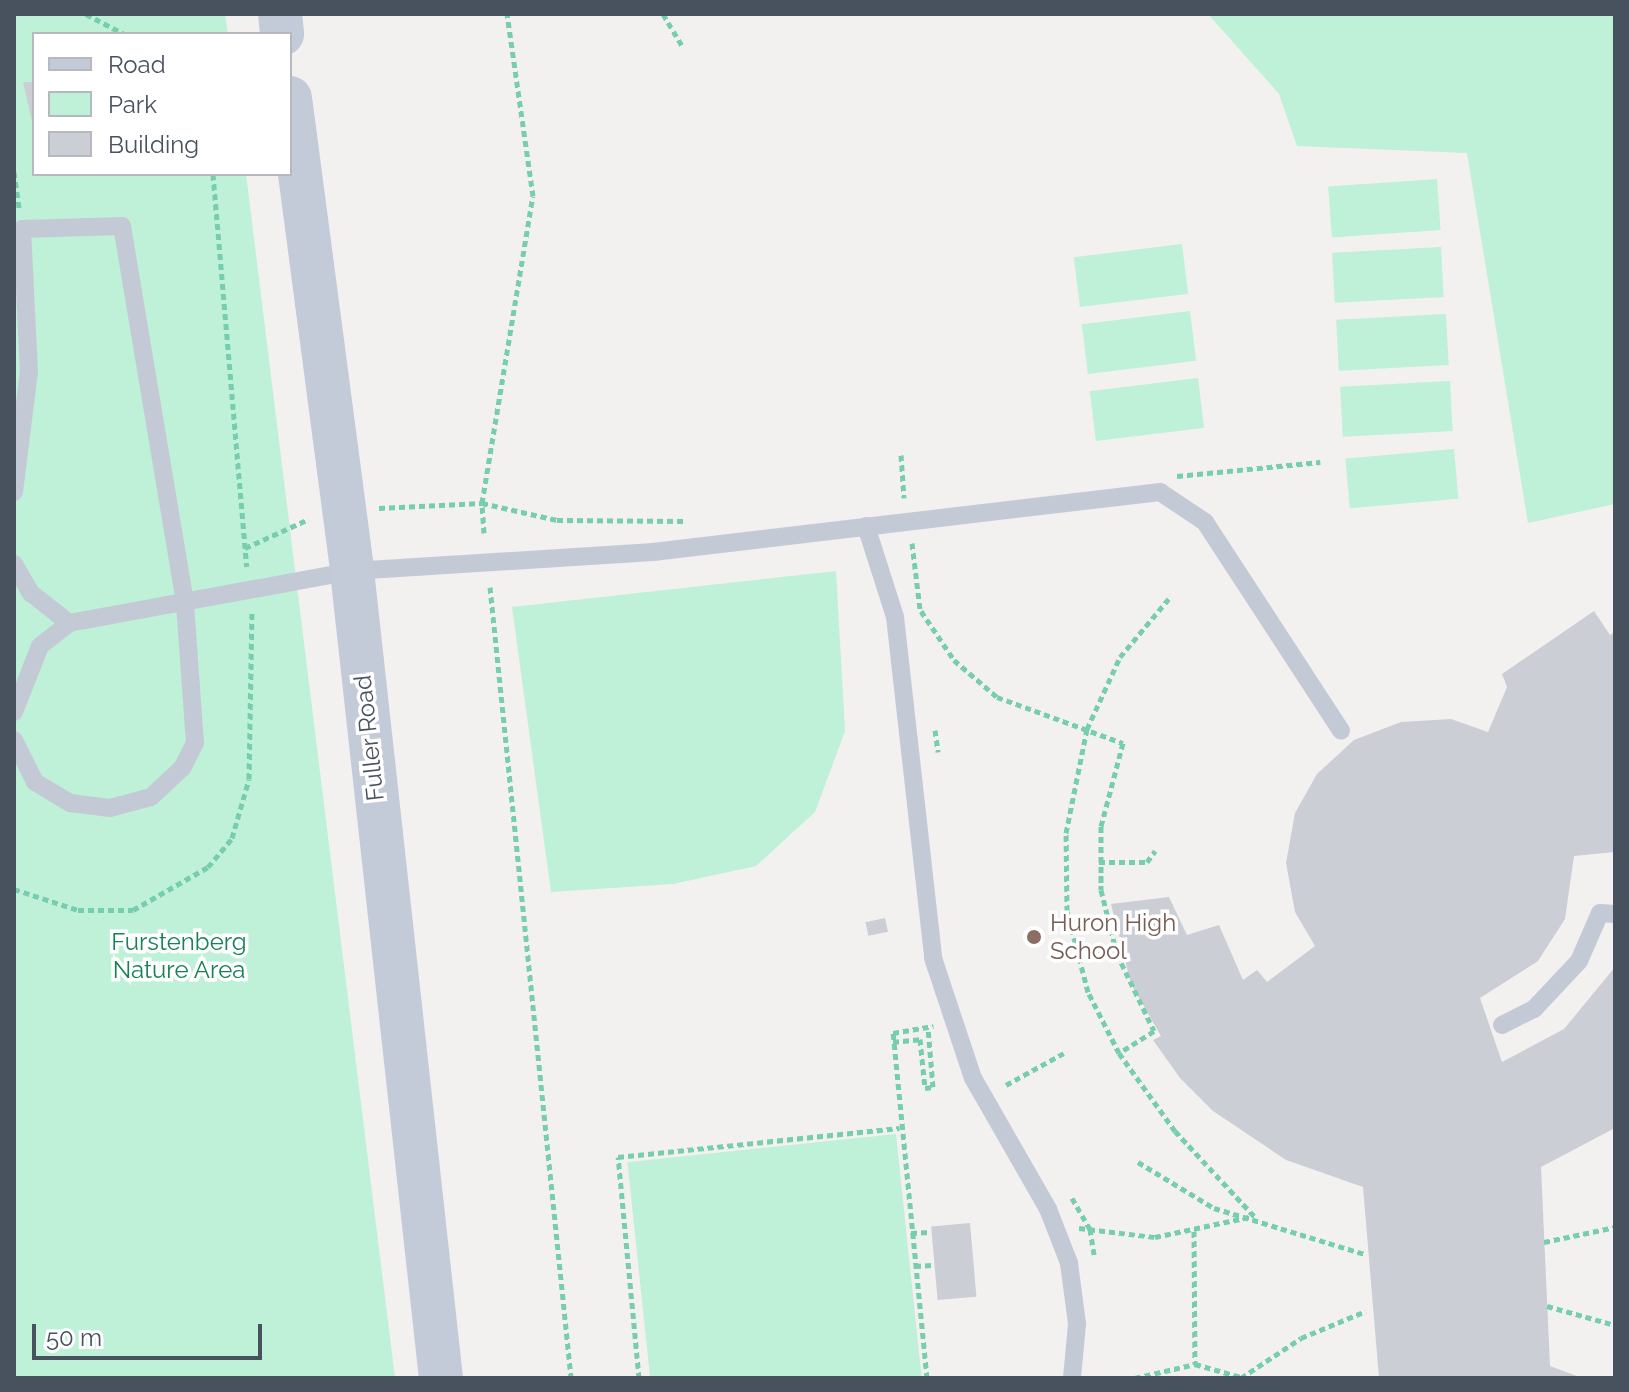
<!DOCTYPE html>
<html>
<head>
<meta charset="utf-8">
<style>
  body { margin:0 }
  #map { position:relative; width:1629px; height:1392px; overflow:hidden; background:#f3f0f0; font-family:Raleway,sans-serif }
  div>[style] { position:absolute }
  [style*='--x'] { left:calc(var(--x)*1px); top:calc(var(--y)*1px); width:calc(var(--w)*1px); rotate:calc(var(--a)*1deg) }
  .green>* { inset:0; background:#bff0d8; transform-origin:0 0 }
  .building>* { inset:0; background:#ccced6; transform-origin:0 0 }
  .path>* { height:5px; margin-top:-2.5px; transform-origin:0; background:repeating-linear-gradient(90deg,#77ceae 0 6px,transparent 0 10px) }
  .service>* { height:18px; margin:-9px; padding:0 9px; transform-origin:9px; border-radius:9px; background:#c4cad5 }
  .secondary>* { height:44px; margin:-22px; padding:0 22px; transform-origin:22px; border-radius:22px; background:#c3cbd9 }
  .dots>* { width:22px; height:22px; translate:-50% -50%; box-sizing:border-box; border:4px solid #fff; border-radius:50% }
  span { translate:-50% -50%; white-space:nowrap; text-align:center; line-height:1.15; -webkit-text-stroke:7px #fff; paint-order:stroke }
  .street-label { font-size:24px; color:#48515e }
  .education-label { font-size:24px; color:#785e54 }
  .left { translate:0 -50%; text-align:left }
  .park-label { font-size:24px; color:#178159 }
  .frame { position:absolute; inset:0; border:16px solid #48515e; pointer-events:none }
  .legend { position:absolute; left:32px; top:32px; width:260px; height:144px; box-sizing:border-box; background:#fff; border:2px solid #b6b9bf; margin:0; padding:10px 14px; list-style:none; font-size:24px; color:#48515e }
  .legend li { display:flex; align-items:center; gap:16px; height:40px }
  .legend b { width:40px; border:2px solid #b6b9bf }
  .scale { position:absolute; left:32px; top:1324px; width:230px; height:36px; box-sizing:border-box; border:4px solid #48515e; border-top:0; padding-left:10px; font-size:24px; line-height:28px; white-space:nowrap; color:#48515e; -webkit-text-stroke:6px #fff; paint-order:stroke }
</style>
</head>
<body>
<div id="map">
  <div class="green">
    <div style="clip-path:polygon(14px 14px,225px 14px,228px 34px,34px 34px,34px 174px,246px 174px,395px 1378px,14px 1378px)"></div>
    <div style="clip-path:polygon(1208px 14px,1615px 14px,1615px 504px,1528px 523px,1467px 153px,1297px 146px,1279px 94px)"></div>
    <div style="left:1437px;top:179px;width:51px;height:109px;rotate:86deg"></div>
    <div style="left:1182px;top:244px;width:50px;height:109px;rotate:83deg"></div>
    <div style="left:1441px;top:247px;width:50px;height:109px;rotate:87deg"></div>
    <div style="left:1190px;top:311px;width:50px;height:109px;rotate:83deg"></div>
    <div style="left:1446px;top:314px;width:51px;height:110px;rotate:87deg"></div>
    <div style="left:1198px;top:378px;width:50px;height:109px;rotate:83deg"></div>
    <div style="left:1450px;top:381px;width:50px;height:110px;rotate:87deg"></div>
    <div style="left:1454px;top:449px;width:50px;height:109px;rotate:85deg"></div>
    <div style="clip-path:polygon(836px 571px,845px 731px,815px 812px,756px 866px,673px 884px,551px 892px,512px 607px)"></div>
    <div style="left:896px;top:1134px;width:245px;height:270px;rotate:84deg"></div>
  </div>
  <div class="building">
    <div style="clip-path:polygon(23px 82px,34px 82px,34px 126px,33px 126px)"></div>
    <div style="clip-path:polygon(1594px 611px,1610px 635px,1615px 632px,1615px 852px,1574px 856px,1565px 919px,1538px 961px,1480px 998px,1502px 1062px,1564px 1029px,1615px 967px,1615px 1128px,1541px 1167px,1550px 1366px,1582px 1378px,1379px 1378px,1363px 1187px,1286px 1160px,1213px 1111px,1180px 1078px,1153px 1040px,1161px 1036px,1131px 984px,1111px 904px,1169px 897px,1187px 935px,1219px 925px,1243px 980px,1257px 970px,1267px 982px,1315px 946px,1295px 912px,1286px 863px,1295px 813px,1317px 774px,1354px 740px,1401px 722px,1451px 719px,1488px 732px,1507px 687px,1502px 674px)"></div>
    <div style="left:885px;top:918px;width:14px;height:20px;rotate:78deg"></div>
    <div style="left:970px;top:1223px;width:74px;height:39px;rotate:85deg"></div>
  </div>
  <div class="path">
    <div style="--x:86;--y:14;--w:43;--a:27.8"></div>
    <div style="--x:663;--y:14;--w:37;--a:59"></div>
    <div style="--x:14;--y:172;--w:36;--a:82"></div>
    <div style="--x:213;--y:174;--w:394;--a:85.1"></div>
    <div style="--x:901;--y:455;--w:43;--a:86"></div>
    <div style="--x:1177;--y:476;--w:144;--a:-5.6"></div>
    <div style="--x:379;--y:508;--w:103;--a:-2.8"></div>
    <div style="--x:482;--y:503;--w:77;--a:12.8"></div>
    <div style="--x:557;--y:520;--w:130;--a:0.4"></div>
    <div style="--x:484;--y:533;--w:30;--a:-94"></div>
    <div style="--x:482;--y:503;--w:311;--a:-80.6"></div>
    <div style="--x:533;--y:196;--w:184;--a:-98.1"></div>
    <div style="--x:912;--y:543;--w:66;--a:83.1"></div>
    <div style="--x:245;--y:548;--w:70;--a:-24.4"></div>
    <div style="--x:490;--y:587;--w:795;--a:84.15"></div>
    <div style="--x:921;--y:611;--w:59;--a:56"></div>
    <div style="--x:954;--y:660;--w:57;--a:40.7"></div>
    <div style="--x:997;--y:697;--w:134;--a:20.1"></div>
    <div style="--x:1123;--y:743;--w:86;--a:104.8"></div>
    <div style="--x:1101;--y:826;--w:64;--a:90"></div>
    <div style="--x:1101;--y:890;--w:66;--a:76"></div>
    <div style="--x:1117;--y:954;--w:85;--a:64.3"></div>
    <div style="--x:1154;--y:1031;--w:41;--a:147.8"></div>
    <div style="--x:935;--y:730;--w:22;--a:82"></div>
    <div style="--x:1099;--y:862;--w:48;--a:0"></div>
    <div style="--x:1147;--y:862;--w:14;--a:-54"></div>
    <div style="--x:14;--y:889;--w:67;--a:18.2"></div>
    <div style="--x:78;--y:910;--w:55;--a:0"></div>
    <div style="--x:133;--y:910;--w:86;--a:-29.8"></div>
    <div style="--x:208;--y:867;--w:38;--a:-50"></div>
    <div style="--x:232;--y:838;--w:61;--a:-73.9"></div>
    <div style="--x:249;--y:779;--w:166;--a:-89"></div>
    <div style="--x:893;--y:1042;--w:27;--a:-6"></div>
    <div style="--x:920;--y:1039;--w:49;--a:84.2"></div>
    <div style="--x:925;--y:1088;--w:8;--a:-7"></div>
    <div style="--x:933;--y:1087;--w:59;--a:-94.8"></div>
    <div style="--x:1006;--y:1085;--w:66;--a:-28.9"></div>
    <div style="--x:1138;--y:1162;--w:89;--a:31.2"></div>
    <div style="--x:1214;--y:1208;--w:157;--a:17"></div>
    <div style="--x:1072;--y:1198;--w:36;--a:60"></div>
    <div style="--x:1090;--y:1229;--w:26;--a:81"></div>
    <div style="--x:1079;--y:1228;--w:77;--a:6.8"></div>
    <div style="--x:1155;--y:1237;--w:101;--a:-12"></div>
    <div style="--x:1254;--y:1216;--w:116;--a:-132.9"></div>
    <div style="--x:1175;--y:1131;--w:96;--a:-125.7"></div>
    <div style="--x:1119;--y:1053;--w:68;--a:-116.9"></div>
    <div style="--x:1088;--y:992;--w:84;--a:-104.5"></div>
    <div style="--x:1067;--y:911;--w:78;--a:-90.7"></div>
    <div style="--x:1066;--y:833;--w:106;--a:-78.6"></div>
    <div style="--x:1087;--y:729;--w:79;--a:-65.4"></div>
    <div style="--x:1120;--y:657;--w:80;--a:-50.1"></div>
    <div style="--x:1194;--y:1231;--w:133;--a:89.6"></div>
    <div style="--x:911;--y:1233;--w:18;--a:-3"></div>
    <div style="--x:1544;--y:1242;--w:73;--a:-11.9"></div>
    <div style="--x:915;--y:1266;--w:17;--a:-3"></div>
    <div style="--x:1547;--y:1306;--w:71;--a:15.6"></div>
    <div style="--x:639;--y:1378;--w:222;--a:-95.4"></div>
    <div style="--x:618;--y:1157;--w:283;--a:-5.9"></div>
    <div style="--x:927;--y:1378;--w:347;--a:-95.6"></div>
    <div style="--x:893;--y:1033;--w:41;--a:-9.9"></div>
    <div style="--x:1135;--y:1378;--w:62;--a:-13.1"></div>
    <div style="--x:1195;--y:1364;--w:51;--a:15.9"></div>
    <div style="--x:1241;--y:1378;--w:72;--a:-33.7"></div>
    <div style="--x:1301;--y:1338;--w:70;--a:-22.6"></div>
  </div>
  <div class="service">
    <div style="--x:14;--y:492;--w:121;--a:-82.9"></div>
    <div style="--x:29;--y:372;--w:143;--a:-92.8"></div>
    <div style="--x:22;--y:229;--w:100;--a:-1.7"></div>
    <div style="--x:122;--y:226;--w:383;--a:80.5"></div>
    <div style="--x:185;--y:604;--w:139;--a:85.9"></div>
    <div style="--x:195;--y:743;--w:28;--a:117"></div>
    <div style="--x:182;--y:768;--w:42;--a:136.9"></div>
    <div style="--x:151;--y:797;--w:42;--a:165"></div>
    <div style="--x:110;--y:808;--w:40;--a:-172.9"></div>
    <div style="--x:70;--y:803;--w:41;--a:-149"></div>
    <div style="--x:35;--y:782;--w:47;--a:-116.6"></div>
    <div style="--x:866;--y:526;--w:96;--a:72.3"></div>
    <div style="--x:895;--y:617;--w:343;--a:83.6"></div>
    <div style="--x:933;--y:958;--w:126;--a:71.6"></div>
    <div style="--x:973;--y:1078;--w:151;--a:60.2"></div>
    <div style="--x:1048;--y:1209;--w:58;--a:68.7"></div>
    <div style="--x:1069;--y:1263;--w:62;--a:82.5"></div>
    <div style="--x:1077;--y:1324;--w:54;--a:95.3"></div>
    <div style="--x:14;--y:564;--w:34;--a:60"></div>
    <div style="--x:31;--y:593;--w:48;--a:38.3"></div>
    <div style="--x:14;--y:712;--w:71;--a:-68.5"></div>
    <div style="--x:40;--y:646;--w:37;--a:-38"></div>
    <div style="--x:69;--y:623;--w:288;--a:-10.4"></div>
    <div style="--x:352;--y:571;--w:302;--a:-3.6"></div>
    <div style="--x:653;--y:552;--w:511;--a:-6.75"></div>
    <div style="--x:1160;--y:492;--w:54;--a:33.7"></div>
    <div style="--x:1205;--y:522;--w:249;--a:56.9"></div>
    <div style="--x:1502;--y:1025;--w:36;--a:-27"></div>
    <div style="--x:1534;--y:1009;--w:66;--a:-46.8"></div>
    <div style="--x:1579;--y:961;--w:52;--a:-66.4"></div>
    <div style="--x:1600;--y:913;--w:15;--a:4"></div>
  </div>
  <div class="secondary">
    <div style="--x:280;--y:14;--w:20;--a:84"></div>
    <div style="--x:290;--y:98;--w:477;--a:82.5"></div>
    <div style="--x:352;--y:571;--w:812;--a:83.71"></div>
  </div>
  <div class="dots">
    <div style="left:1034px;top:937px;background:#8d6e63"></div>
  </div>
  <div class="street-label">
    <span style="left:369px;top:738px;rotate:-96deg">Fuller Road</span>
  </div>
  <div class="education-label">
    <span class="left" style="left:1050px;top:937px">Huron High<br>School</span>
  </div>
  <div class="park-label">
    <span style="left:179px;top:956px">Furstenberg<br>Nature Area</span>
  </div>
  <div class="frame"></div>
  <ul class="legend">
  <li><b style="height:10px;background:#c3cbd9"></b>Road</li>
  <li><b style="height:22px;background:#bff0d8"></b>Park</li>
  <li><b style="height:22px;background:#ccced6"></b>Building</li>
  </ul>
  <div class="scale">50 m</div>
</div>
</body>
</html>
